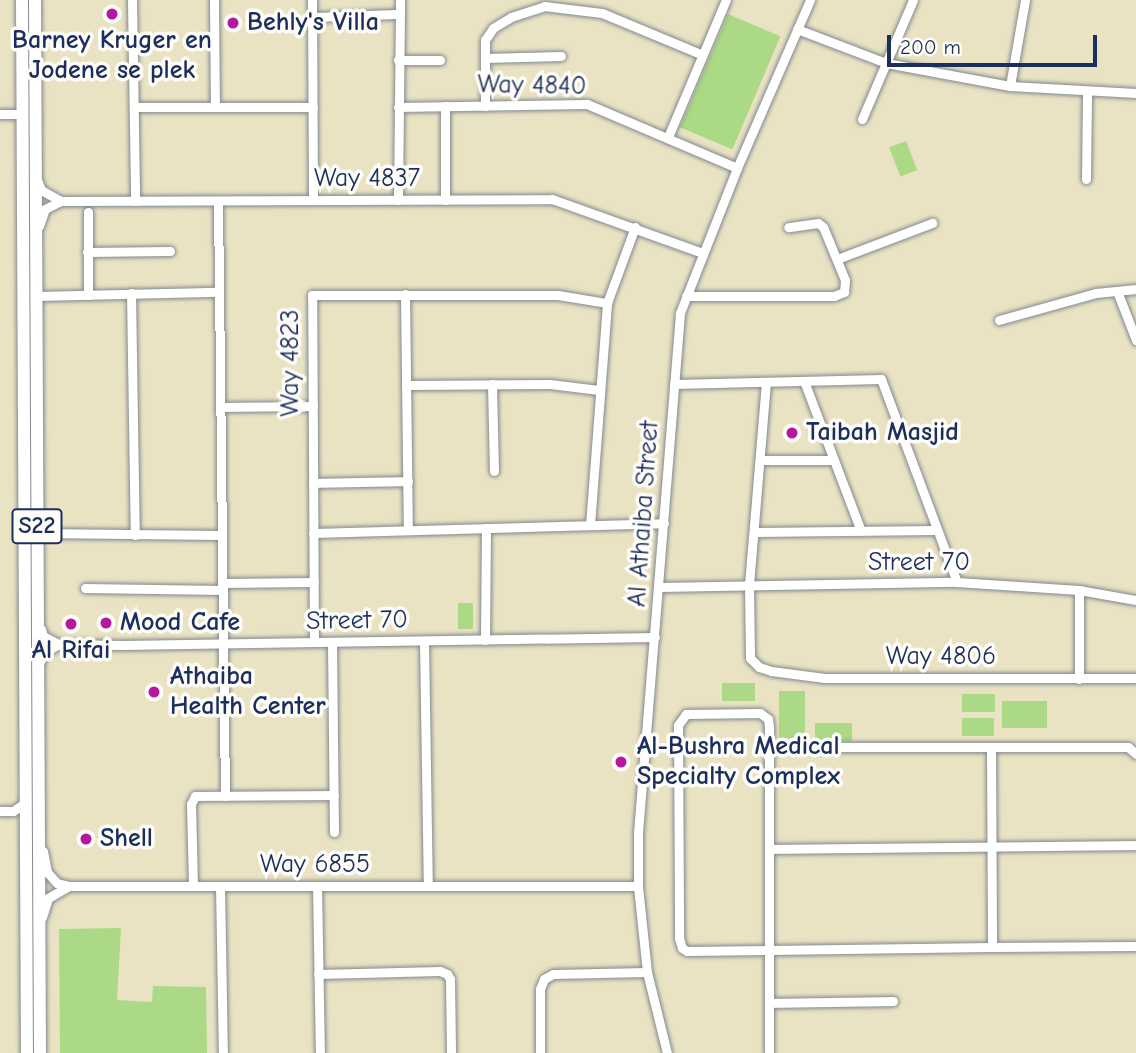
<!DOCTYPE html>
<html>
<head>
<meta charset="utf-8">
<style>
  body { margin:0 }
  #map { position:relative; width:1136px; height:1053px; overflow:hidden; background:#eae3c3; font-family:"Comic Neue",sans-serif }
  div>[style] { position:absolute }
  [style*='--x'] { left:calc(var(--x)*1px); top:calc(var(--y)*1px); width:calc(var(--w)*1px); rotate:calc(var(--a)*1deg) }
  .green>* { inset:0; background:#abd986; transform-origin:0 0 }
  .roads { filter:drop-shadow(0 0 2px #828990) drop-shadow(0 0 2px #828990) }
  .minor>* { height:9px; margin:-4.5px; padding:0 4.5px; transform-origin:4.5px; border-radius:4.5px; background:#fff }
  .major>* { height:12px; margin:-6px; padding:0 6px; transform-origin:6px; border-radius:6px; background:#fff }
  .dots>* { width:19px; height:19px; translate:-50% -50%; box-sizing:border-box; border:4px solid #fdfcf7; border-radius:50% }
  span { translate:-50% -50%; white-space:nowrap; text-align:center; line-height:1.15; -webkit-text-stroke:7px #fdfcf7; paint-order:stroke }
  .shield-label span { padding:2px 5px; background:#fdfcf7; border:2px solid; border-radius:5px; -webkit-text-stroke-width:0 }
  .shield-label { font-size:24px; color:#1b2f5e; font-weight:700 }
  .poi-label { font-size:26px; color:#1b2f5e; font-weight:700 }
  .left { translate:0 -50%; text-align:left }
  .street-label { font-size:26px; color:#1b2f5e }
  .scale { position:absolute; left:887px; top:35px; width:210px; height:32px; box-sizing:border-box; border:4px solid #1b2f5e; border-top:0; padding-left:9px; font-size:21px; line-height:24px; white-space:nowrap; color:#1b2f5e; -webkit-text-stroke:5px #fdfcf7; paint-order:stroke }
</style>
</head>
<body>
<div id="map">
  <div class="green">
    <div style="left:728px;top:14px;width:57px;height:123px;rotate:23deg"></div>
    <div style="left:906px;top:141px;width:31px;height:18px;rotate:69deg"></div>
    <div style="left:458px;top:603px;width:15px;height:26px"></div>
    <div style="left:722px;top:683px;width:33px;height:18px"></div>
    <div style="left:779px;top:691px;width:26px;height:47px"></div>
    <div style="left:962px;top:694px;width:33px;height:18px"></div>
    <div style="left:1002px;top:701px;width:45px;height:27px"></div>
    <div style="left:962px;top:718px;width:32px;height:18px"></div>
    <div style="left:815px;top:723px;width:37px;height:18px"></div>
    <div style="clip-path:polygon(121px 928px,117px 1000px,152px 1002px,153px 986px,206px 987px,207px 1053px,60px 1053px,59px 929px)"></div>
  </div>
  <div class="roads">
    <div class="minor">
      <div style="--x:132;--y:0;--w:201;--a:89.1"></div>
      <div style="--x:214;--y:0;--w:106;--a:89.5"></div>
      <div style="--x:312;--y:0;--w:200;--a:89.7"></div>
      <div style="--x:312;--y:17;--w:86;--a:-2"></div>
      <div style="--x:797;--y:29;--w:95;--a:20.9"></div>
      <div style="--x:886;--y:63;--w:126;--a:10.5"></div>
      <div style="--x:1010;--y:86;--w:126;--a:3.2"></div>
      <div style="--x:485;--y:58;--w:76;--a:-1.5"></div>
      <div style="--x:398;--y:60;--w:42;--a:0"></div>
      <div style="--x:1010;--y:86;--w:87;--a:-80.1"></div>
      <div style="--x:485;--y:106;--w:66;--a:-90"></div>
      <div style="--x:485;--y:40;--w:14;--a:-56"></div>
      <div style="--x:493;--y:28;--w:21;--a:-31"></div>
      <div style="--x:511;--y:17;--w:35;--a:-18"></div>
      <div style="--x:544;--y:6;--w:58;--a:6.9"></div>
      <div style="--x:602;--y:13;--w:109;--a:22.6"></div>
      <div style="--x:134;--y:107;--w:179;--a:0"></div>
      <div style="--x:398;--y:107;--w:189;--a:-0.9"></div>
      <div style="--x:587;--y:104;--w:163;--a:23.1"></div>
      <div style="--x:0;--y:114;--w:22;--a:0"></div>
      <div style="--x:862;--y:119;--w:129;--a:-66.8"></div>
      <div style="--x:668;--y:137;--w:149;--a:-67.1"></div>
      <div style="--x:1086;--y:179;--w:88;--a:-89.3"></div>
      <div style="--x:38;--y:182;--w:9;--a:69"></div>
      <div style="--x:41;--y:190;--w:23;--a:29"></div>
      <div style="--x:61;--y:201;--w:491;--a:-0.2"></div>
      <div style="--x:552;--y:199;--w:160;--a:19.7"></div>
      <div style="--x:398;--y:200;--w:200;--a:-89.4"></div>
      <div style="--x:445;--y:200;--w:94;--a:-90"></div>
      <div style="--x:218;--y:201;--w:595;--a:89.33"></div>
      <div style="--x:88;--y:212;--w:83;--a:90"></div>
      <div style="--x:39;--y:226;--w:18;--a:-71"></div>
      <div style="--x:45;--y:209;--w:18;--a:-27"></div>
      <div style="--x:87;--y:252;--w:83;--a:-0.7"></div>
      <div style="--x:837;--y:259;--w:102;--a:-20.8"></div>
      <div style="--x:1117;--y:291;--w:53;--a:68.8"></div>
      <div style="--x:131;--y:293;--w:242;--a:89.1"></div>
      <div style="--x:405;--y:294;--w:236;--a:89.3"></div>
      <div style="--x:36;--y:296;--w:183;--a:-1.3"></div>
      <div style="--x:686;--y:296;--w:148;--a:0"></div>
      <div style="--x:834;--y:296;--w:11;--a:-22"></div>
      <div style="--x:844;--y:292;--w:12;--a:-85"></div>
      <div style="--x:845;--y:280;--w:57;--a:-112.5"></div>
      <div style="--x:823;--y:227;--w:6;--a:-141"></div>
      <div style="--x:818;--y:223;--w:30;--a:172"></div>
      <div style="--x:999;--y:320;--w:101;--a:-15.6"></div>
      <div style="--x:1096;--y:293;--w:40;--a:-5.7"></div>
      <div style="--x:804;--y:381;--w:160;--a:69.2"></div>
      <div style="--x:766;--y:382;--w:204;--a:94.8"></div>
      <div style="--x:749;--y:585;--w:73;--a:89.2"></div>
      <div style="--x:750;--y:658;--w:13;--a:45"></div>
      <div style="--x:759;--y:667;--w:13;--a:18"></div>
      <div style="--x:771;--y:671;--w:54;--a:7.4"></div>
      <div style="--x:825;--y:678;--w:311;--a:0"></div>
      <div style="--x:492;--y:384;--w:87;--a:88.7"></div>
      <div style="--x:674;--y:384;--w:207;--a:-1.4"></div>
      <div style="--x:881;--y:379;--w:217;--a:69.5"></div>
      <div style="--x:406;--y:385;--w:144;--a:-0.4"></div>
      <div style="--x:550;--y:384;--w:49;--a:7"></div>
      <div style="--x:220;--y:407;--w:93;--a:-0.6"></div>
      <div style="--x:760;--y:460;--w:72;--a:0"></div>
      <div style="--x:313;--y:483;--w:95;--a:-1.2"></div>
      <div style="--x:590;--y:525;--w:223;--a:-85.6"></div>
      <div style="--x:607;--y:303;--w:81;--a:-69.8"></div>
      <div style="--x:754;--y:532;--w:183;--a:-0.6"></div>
      <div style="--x:37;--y:533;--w:184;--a:0.6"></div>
      <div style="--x:313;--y:533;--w:351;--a:-1.6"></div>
      <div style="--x:222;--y:583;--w:92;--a:-0.6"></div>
      <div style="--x:659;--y:587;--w:298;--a:-1"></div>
      <div style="--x:957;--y:582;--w:122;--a:3.8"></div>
      <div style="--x:1079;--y:590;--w:58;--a:10"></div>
      <div style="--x:85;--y:588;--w:137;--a:0.8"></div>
      <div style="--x:41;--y:629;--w:7;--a:74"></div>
      <div style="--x:43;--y:636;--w:18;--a:27"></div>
      <div style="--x:59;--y:644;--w:62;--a:0.9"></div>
      <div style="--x:121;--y:645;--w:534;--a:-0.86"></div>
      <div style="--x:485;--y:640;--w:112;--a:-89.5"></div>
      <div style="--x:424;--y:641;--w:245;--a:89.1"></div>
      <div style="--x:314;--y:642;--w:347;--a:-90.3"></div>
      <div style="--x:312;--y:295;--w:246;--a:0"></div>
      <div style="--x:558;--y:295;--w:50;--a:9.3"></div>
      <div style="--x:332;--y:642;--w:190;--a:89.4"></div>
      <div style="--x:39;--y:663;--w:13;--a:-61"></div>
      <div style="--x:45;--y:652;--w:16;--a:-30"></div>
      <div style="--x:1079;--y:679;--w:89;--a:-90"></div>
      <div style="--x:769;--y:747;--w:359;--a:0"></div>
      <div style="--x:1128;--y:747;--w:11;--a:41"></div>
      <div style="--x:991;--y:747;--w:200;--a:89.7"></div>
      <div style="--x:0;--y:811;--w:13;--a:0"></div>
      <div style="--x:13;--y:811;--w:14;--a:-34"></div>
      <div style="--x:769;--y:849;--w:367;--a:-0.6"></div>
      <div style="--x:43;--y:851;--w:21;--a:79"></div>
      <div style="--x:47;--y:872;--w:15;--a:48"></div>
      <div style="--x:57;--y:883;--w:12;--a:14"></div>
      <div style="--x:69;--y:886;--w:569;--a:0"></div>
      <div style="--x:193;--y:886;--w:82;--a:-91.4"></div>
      <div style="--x:191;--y:804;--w:9;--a:-63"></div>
      <div style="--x:195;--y:796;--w:139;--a:-0.4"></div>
      <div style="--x:220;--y:886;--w:167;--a:89"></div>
      <div style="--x:317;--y:886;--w:167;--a:89"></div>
      <div style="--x:42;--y:917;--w:20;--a:-72"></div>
      <div style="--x:48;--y:898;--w:24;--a:-30"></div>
      <div style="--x:318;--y:974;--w:122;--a:-1.4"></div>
      <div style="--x:440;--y:971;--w:8;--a:23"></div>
      <div style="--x:447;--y:974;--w:6;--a:59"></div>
      <div style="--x:450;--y:979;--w:74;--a:89.2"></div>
      <div style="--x:769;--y:1003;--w:124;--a:-0.9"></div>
      <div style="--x:540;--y:1053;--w:64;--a:-90"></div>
      <div style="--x:540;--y:989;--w:11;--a:-68"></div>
      <div style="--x:544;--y:979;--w:10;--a:-29"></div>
      <div style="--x:553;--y:974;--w:94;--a:-1.2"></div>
      <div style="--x:667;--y:1053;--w:83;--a:-103.9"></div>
      <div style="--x:647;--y:972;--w:86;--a:-96"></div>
      <div style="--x:638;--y:886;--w:53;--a:-90"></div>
      <div style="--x:638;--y:833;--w:522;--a:-85.38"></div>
      <div style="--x:680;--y:313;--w:156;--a:-68.5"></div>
      <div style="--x:737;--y:168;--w:183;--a:-66.5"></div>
      <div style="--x:769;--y:1053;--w:326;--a:-90"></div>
      <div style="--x:769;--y:727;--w:8;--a:-97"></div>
      <div style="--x:768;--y:719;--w:10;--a:-143"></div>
      <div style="--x:760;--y:713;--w:74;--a:179.2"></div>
      <div style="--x:686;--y:714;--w:14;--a:126"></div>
      <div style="--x:678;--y:725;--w:213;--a:89.7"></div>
      <div style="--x:679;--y:938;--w:10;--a:73"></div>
      <div style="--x:682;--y:948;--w:6;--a:31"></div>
      <div style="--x:687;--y:951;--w:82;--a:-0.7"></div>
      <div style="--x:769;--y:950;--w:223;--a:-0.8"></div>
      <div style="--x:992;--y:947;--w:144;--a:-0.4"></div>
    </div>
    <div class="major">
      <div style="--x:22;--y:0;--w:1053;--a:89.73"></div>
      <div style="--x:35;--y:0;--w:1053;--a:89.73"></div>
    </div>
  </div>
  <div class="dots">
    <div style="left:112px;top:14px;background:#b5179e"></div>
    <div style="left:233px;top:23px;background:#b5179e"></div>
    <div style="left:792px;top:433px;background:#b5179e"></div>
    <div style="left:106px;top:623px;background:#b5179e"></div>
    <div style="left:71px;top:624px;background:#b5179e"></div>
    <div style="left:154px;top:692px;background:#b5179e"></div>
    <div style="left:621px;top:762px;background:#b5179e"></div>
    <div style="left:86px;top:839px;background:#b5179e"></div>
  </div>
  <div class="shield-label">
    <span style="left:37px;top:526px">S22</span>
  </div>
  <div class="poi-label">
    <span class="left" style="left:247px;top:23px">Behly's Villa</span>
    <span style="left:112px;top:56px">Barney Kruger en<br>Jodene se plek</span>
    <span class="left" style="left:806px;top:433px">Taibah Masjid</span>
    <span class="left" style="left:120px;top:623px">Mood Cafe</span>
    <span style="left:71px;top:651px">Al Rifai</span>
    <span class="left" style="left:170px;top:692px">Athaiba<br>Health Center</span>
    <span class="left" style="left:637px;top:762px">Al-Bushra Medical<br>Specialty Complex</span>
    <span class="left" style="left:100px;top:839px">Shell</span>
  </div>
  <div class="street-label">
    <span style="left:532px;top:86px;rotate:1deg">Way 4840</span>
    <span style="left:367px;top:179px">Way 4837</span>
    <span style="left:291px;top:363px;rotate:-90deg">Way 4823</span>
    <span style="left:644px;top:514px;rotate:-86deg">Al Athaiba Street</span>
    <span style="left:919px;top:563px">Street 70</span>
    <span style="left:357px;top:621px;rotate:-1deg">Street 70</span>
    <span style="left:941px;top:657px">Way 4806</span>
    <span style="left:315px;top:865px">Way 6855</span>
  </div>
  <div class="scale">200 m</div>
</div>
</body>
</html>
